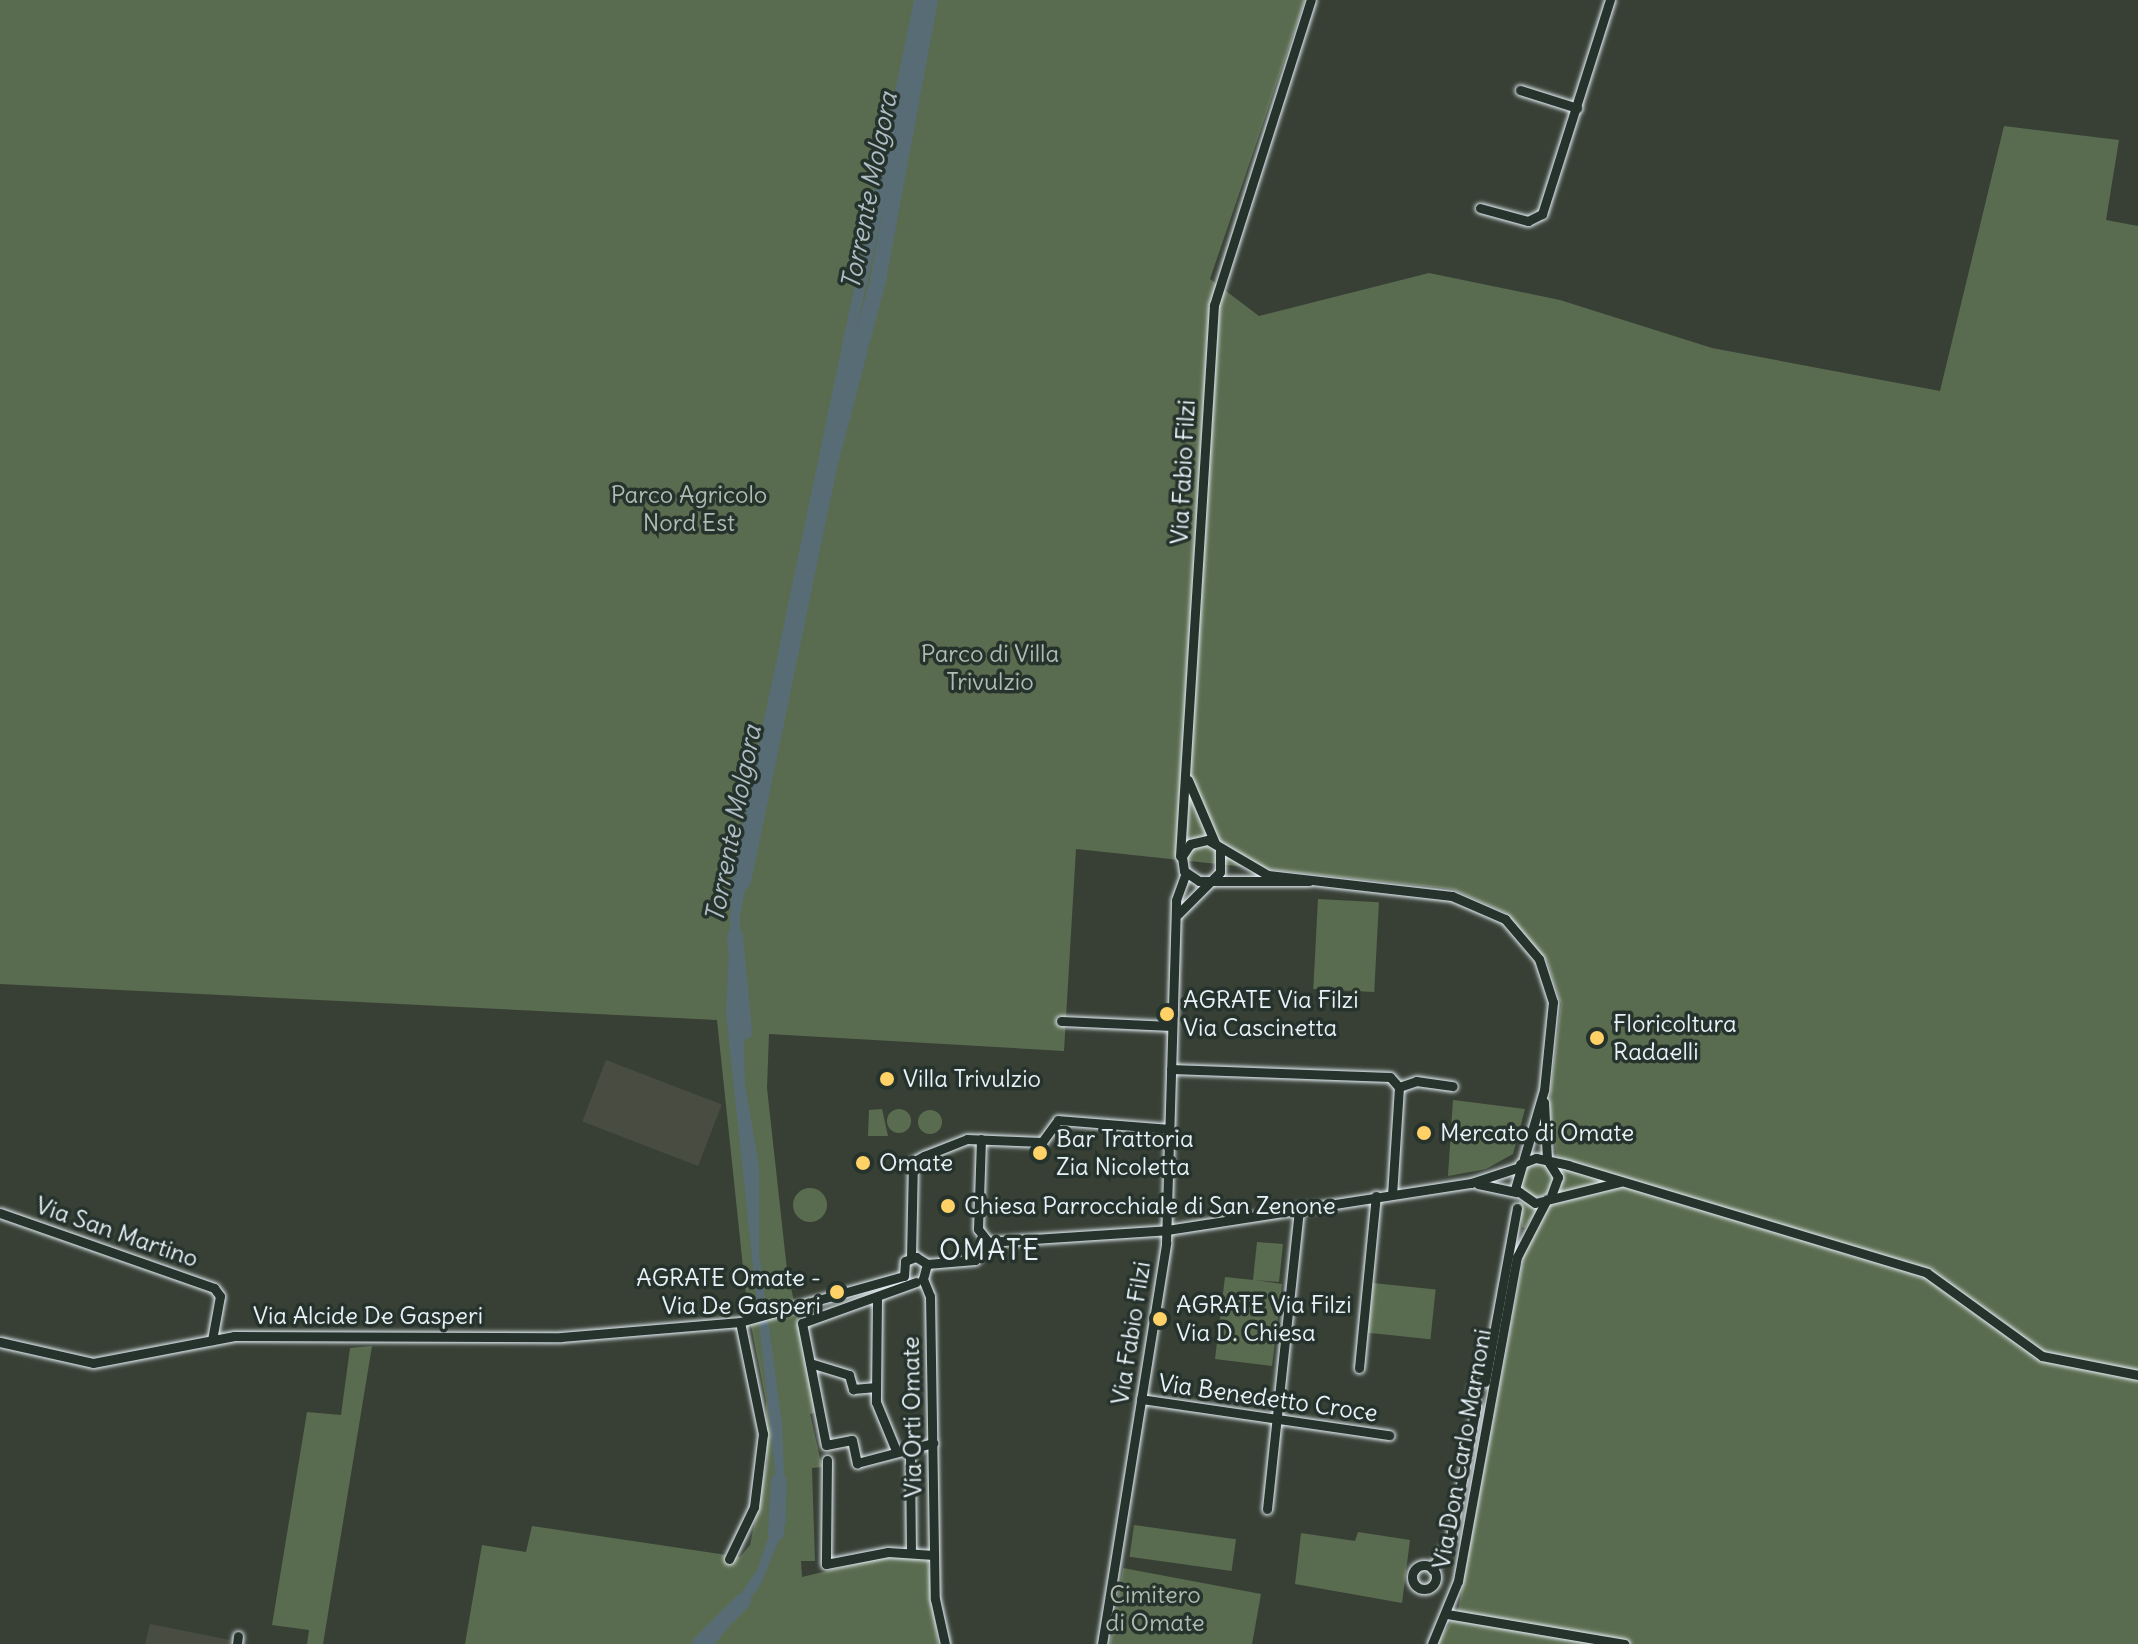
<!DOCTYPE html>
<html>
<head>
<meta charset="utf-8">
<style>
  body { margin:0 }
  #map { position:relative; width:2138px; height:1644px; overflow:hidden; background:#384036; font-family:Delius,sans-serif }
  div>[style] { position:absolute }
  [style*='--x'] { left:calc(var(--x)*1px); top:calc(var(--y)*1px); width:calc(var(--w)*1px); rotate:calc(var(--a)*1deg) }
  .built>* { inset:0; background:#484c41; transform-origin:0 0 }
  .green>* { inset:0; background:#5a6c4f; transform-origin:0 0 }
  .round { border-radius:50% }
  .water>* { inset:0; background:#576c75 }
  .river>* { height:16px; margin:-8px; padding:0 8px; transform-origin:8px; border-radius:8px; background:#576c75 }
  .roads { filter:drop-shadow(0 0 2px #e8f1f8) drop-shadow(0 0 2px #e8f1f8) }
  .minor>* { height:9px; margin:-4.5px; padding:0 4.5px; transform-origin:4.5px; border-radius:4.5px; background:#26332d }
  .minor>.ring { margin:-4.5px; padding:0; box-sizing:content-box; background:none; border:9px solid #26332d; border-radius:50% }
  .dots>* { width:22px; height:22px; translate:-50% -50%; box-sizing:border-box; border:4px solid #26332d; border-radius:50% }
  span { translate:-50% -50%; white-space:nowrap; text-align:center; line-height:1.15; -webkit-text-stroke:7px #26332d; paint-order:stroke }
  .street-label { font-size:24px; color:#e8f1f8 }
  .park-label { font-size:24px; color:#afbcb4 }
  .poi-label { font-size:24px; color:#e8f1f8 }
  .left { translate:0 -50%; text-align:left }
  .right { translate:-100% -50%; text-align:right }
  .water-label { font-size:26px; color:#aebcc4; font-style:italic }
  .quarter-label { font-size:28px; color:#e8f1f8; letter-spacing:2px }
</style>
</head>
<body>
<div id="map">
  <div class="built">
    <div style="left:606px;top:1060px;width:124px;height:66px;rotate:21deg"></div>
    <div style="clip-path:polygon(150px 1624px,230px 1640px,230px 1644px,145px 1644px)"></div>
  </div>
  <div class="green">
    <div style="clip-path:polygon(0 0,1305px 0,1210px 279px,1259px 316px,1429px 273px,1560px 300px,1712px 348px,1940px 391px,2004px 126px,2119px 140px,2106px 220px,2138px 226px,2138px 1644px,1437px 1644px,1458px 1610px,1526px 1244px,1561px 1188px,1549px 1104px,1561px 1004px,1547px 961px,1506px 913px,1452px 889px,1076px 849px,1064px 1051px,769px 1034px,767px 1088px,787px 1270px,819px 1412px,810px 1414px,822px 1467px,812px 1468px,815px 1561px,801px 1561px,802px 1577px,893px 1555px,928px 1561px,938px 1644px,465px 1644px,482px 1545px,526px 1552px,532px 1526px,740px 1557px,750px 1545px,767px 1462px,766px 1401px,747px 1305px,717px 1020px,0 984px)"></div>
    <div style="left:1318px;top:899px;width:61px;height:90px;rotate:3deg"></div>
    <div style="clip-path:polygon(1453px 1100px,1525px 1109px,1513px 1154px,1486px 1169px,1448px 1176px)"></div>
    <div style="clip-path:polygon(882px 1109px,888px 1136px,868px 1136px,869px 1110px)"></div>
    <div class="round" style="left:887px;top:1109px;width:24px;height:24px"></div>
    <div class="round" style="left:918px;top:1110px;width:24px;height:24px"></div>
    <div class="round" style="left:1519px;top:1163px;width:34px;height:34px"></div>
    <div class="round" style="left:793px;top:1188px;width:34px;height:34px"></div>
    <div style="clip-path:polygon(1519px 1201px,1541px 1206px,1525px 1228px,1522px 1227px)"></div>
    <div style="clip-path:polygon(1257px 1242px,1283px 1244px,1279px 1282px,1255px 1280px,1282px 1284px,1272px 1366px,1215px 1359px,1225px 1277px,1253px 1280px)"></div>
    <div style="left:1373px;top:1283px;width:63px;height:50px;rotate:6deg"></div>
    <div style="clip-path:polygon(372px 1346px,323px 1644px,307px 1644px,309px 1630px,272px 1625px,307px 1412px,341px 1415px,350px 1348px)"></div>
    <div style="left:1134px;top:1525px;width:103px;height:32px;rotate:8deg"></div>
    <div style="clip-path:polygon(1358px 1532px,1410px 1540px,1402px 1603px,1295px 1584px,1301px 1533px,1355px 1541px)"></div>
    <div style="clip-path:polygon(1123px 1568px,1261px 1594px,1252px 1644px,1110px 1644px)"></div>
  </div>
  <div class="water">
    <div style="clip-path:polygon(914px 0,929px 0,822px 487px,740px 917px,745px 1084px,759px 1166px,759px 1253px,782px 1423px,786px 1523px,760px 1586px,715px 1644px,706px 1644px,757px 1570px,779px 1508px,726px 1014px,732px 874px)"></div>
  </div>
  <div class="river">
    <div style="--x:743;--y:882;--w:424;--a:-78.3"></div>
    <div style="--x:829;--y:467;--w:193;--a:-75.3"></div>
    <div style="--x:878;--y:280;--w:285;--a:-79.5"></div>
    <div style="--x:735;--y:936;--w:96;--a:84.6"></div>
    <div style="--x:776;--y:1533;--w:52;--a:-86.7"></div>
    <div style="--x:700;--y:1644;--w:61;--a:-45"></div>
  </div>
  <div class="roads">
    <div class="minor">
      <div style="--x:1520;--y:90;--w:60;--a:17.5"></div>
      <div style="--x:1480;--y:208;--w:50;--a:15.2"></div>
      <div style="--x:1528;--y:221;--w:16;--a:-27"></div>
      <div style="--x:1542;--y:214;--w:225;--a:-72.4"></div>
      <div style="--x:1188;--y:780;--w:69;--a:66.8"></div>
      <div style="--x:1180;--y:856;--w:552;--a:-86.47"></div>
      <div style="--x:1214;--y:305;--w:320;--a:-72.4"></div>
      <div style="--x:1309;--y:881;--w:110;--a:180"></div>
      <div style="--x:1199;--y:881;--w:18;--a:-146"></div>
      <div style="--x:1184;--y:871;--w:15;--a:-98"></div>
      <div style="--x:1182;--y:856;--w:14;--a:-56"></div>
      <div style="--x:1190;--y:844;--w:18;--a:-13"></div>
      <div style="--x:1208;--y:840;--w:69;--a:30.3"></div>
      <div style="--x:1268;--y:875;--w:185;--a:6.5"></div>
      <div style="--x:1452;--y:896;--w:58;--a:23.5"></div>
      <div style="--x:1505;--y:919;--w:52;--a:49.6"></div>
      <div style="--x:1539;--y:959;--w:45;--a:72"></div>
      <div style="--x:1553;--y:1002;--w:88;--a:95.8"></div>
      <div style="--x:1544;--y:1090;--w:103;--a:106.3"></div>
      <div style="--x:1515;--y:1189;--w:24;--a:35"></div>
      <div style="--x:1535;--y:1203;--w:88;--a:-13.9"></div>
      <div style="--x:1178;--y:914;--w:59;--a:-45"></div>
      <div style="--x:1220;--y:872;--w:22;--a:-90"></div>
      <div style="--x:1061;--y:1021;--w:111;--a:2.6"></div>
      <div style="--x:1171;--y:1069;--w:219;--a:2.1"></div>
      <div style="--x:1390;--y:1077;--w:13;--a:48"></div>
      <div style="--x:1399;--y:1087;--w:107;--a:93.7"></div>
      <div style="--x:1399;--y:1087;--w:18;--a:-19"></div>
      <div style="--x:1416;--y:1081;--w:37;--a:8"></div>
      <div style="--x:1544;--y:1102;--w:58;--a:87"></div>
      <div style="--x:981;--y:1139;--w:90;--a:91.9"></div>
      <div style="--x:978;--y:1229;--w:16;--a:52"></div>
      <div style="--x:1548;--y:1161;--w:19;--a:58"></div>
      <div style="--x:1558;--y:1177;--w:20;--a:110"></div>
      <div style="--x:1520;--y:1164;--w:17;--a:-21"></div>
      <div style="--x:1536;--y:1158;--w:33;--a:12"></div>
      <div style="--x:1568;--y:1165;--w:375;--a:16.7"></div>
      <div style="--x:1927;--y:1273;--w:142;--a:35.8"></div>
      <div style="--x:2042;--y:1356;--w:98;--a:11.2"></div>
      <div style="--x:1478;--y:1184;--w:40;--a:12"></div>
      <div style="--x:0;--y:1213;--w:227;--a:19.3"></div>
      <div style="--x:214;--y:1288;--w:10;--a:53"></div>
      <div style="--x:220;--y:1296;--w:45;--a:100.3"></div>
      <div style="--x:988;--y:1242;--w:179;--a:-3.8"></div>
      <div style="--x:1167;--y:1230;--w:308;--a:-8.8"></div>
      <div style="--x:1471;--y:1183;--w:48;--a:-18.1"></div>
      <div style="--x:911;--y:1257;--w:95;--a:-88.8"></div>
      <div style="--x:913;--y:1162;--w:13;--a:-29"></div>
      <div style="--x:924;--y:1156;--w:46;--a:-21.6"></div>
      <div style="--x:967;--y:1139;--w:75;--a:2.3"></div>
      <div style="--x:1042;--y:1142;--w:27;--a:-54"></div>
      <div style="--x:1058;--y:1120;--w:111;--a:4.6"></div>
      <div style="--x:927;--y:1264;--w:48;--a:-4.8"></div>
      <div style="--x:975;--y:1260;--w:22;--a:-54"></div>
      <div style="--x:904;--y:1276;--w:15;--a:-86"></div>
      <div style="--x:905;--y:1261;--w:12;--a:-20"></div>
      <div style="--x:916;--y:1257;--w:13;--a:32"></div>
      <div style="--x:927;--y:1264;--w:16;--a:105"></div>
      <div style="--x:923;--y:1279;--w:18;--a:68"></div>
      <div style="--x:930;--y:1296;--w:303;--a:89.1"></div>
      <div style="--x:935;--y:1599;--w:46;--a:77.5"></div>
      <div style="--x:916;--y:1282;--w:121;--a:160.2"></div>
      <div style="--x:802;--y:1323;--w:124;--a:78.9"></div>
      <div style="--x:826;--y:1445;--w:26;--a:-11"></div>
      <div style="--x:852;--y:1440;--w:24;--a:78"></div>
      <div style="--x:857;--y:1463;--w:79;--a:-14.7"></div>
      <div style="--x:877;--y:1300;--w:102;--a:90.6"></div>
      <div style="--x:876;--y:1402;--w:50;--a:67.6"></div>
      <div style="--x:0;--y:1342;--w:95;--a:12.7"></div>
      <div style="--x:93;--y:1363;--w:144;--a:-10.8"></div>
      <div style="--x:234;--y:1336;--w:327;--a:0.2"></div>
      <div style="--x:561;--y:1337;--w:180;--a:-4.8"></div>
      <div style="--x:740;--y:1322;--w:170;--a:-15.7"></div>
      <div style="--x:810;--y:1363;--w:41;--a:17.1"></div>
      <div style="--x:849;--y:1375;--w:15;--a:74"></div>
      <div style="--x:853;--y:1389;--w:23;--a:-5"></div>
      <div style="--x:1359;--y:1368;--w:173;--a:-84.4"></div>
      <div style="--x:1485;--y:1382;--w:177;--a:-79.6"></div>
      <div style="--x:1141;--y:1399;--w:251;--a:8.3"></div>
      <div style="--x:910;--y:1457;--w:96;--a:89.4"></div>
      <div style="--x:827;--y:1460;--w:104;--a:90.6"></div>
      <div style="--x:826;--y:1564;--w:63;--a:-11"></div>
      <div style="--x:888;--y:1552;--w:46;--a:3.7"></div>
      <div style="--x:1267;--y:1509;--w:303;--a:-83.9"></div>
      <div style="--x:729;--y:1559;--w:58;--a:-64.3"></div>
      <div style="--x:754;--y:1507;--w:74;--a:-83"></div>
      <div style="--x:763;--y:1434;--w:114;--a:-101.6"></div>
      <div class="ring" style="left:1412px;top:1565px;width:15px;height:15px"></div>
      <div style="--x:1432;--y:1569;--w:37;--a:-59"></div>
      <div style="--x:1451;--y:1537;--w:132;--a:-79.1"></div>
      <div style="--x:1476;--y:1407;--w:19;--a:-99"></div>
      <div style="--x:1473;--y:1388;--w:11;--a:-38"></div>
      <div style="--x:1447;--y:1614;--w:180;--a:9.6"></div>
      <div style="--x:237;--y:1644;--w:8;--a:-83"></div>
      <div style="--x:1102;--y:1644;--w:406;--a:-80.9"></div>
      <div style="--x:1166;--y:1243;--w:343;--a:-88.3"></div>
      <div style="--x:1176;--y:900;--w:29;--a:-70"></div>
      <div style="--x:1432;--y:1644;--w:68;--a:-67.6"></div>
      <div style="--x:1458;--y:1581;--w:329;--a:-79.7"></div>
      <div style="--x:1517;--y:1257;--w:65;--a:-62.7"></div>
    </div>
  </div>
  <div class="dots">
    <div style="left:1167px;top:1014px;background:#ffd166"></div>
    <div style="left:1597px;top:1038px;background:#ffd166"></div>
    <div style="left:887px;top:1079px;background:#ffd166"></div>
    <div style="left:1424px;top:1133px;background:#ffd166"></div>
    <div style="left:1040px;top:1153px;background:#ffd166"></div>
    <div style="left:863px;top:1163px;background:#ffd166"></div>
    <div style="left:948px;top:1206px;background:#ffd166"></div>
    <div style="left:837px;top:1292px;background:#ffd166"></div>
    <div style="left:1160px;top:1319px;background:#ffd166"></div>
  </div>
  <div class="street-label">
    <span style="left:1183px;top:472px;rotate:-87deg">Via Fabio Filzi</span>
    <span style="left:117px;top:1232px;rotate:19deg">Via San Martino</span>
    <span style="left:368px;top:1316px">Via Alcide De Gasperi</span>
    <span style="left:1131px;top:1333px;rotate:-81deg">Via Fabio Filzi</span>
    <span style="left:1268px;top:1398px;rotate:8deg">Via Benedetto Croce</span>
    <span style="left:912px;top:1417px;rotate:-91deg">Via Orti Omate</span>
    <span style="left:1462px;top:1449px;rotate:-80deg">Via Don Carlo Marnoni</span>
  </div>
  <div class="park-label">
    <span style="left:689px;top:509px">Parco Agricolo<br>Nord Est</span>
    <span style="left:990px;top:668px">Parco di Villa<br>Trivulzio</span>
    <span style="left:1155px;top:1609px">Cimitero<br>di Omate</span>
  </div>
  <div class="poi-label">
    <span class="left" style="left:1183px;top:1014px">AGRATE Via Filzi<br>Via Cascinetta</span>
    <span class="left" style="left:1613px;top:1038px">Floricoltura<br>Radaelli</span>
    <span class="left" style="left:903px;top:1079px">Villa Trivulzio</span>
    <span class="left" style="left:1440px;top:1133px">Mercato di Omate</span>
    <span class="left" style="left:1056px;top:1153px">Bar Trattoria<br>Zia Nicoletta</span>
    <span class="left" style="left:879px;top:1163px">Omate</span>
    <span class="left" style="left:964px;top:1206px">Chiesa Parrocchiale di San Zenone</span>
    <span class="right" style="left:821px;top:1292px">AGRATE Omate -<br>Via De Gasperi</span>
    <span class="left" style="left:1176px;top:1319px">AGRATE Via Filzi<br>Via D. Chiesa</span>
  </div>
  <div class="water-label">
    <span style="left:869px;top:191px;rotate:-79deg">Torrente Molgora</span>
    <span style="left:733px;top:824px;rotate:-79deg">Torrente Molgora</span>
  </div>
  <div class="quarter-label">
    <span style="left:990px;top:1250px">OMATE</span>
  </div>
</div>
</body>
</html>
